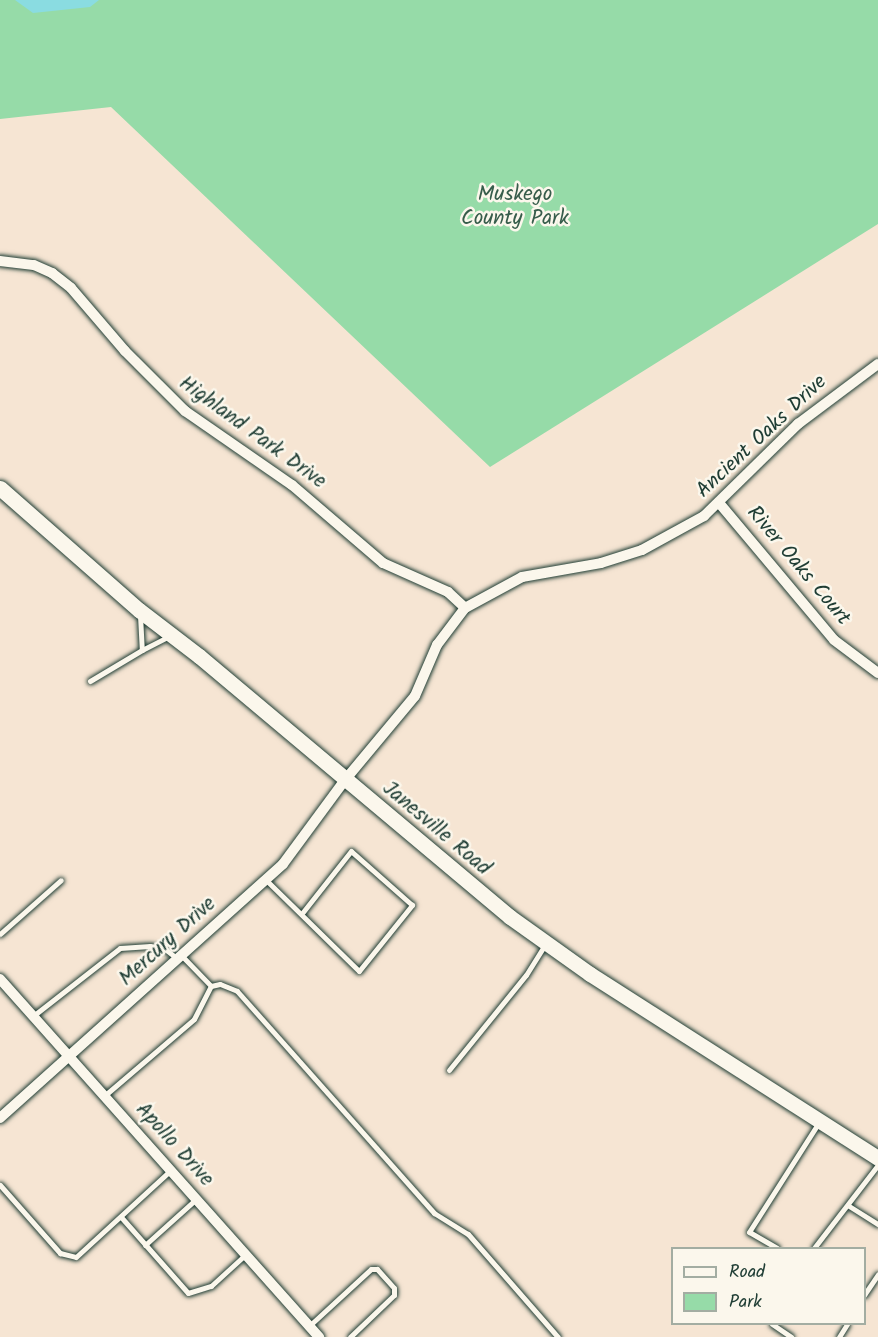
<!DOCTYPE html>
<html>
<head>
<meta charset="utf-8">
<style>
  body { margin:0 }
  #map { position:relative; width:878px; height:1337px; overflow:hidden; background:#f6e5d3; font-family:Kalam,sans-serif }
  div>[style] { position:absolute }
  [style*='--x'] { left:calc(var(--x)*1px); top:calc(var(--y)*1px); width:calc(var(--w)*1px); rotate:calc(var(--a)*1deg) }
  .green>* { inset:0; background:#96dba8 }
  .water>* { inset:0; background:#8adce1 }
  .roads { filter:drop-shadow(0 0 2px #1f3d34) drop-shadow(0 0 2px #1f3d34) }
  .service>* { height:5px; margin:-2.5px; padding:0 2.5px; transform-origin:2.5px; border-radius:2.5px; background:#fbf7ec }
  .minor>* { height:10px; margin:-5px; padding:0 5px; transform-origin:5px; border-radius:5px; background:#fbf7ec }
  .secondary>* { height:15px; margin:-7.5px; padding:0 7.5px; transform-origin:7.5px; border-radius:7.5px; background:#fbf7ec }
  span { translate:-50% -50%; white-space:nowrap; text-align:center; line-height:1.15; -webkit-text-stroke:5px #fbf7ec; paint-order:stroke }
  .park-label { font-size:21px; color:#375d4b }
  .street-label { font-size:21px; color:#1f3d34 }
  .legend { position:absolute; left:671px; top:1247px; width:195px; height:78px; box-sizing:border-box; background:#fbf7ec; border:2px solid #a3ada2; margin:0; padding:8px 10px; list-style:none; font-size:18px; color:#1f3d34 }
  .legend li { display:flex; align-items:center; gap:12px; height:30px }
  .legend b { width:30px; border:2px solid #a3ada2 }
</style>
</head>
<body>
<div id="map">
  <div class="green">
    <div style="clip-path:polygon(0 0,878px 0,878px 224px,490px 467px,111px 107px,0 119px)"></div>
  </div>
  <div class="water">
    <div style="clip-path:polygon(15px 0,99px 0,90px 7px,33px 13px)"></div>
  </div>
  <div class="roads">
    <div class="service">
      <div style="--x:140;--y:615;--w:35;--a:87"></div>
      <div style="--x:142;--y:650;--w:30;--a:-27"></div>
      <div style="--x:90;--y:681;--w:61;--a:-30.8"></div>
      <div style="--x:266;--y:880;--w:130;--a:44.4"></div>
      <div style="--x:359;--y:971;--w:85;--a:-51.2"></div>
      <div style="--x:412;--y:905;--w:81;--a:-138.5"></div>
      <div style="--x:351;--y:851;--w:78;--a:128.2"></div>
      <div style="--x:0;--y:934;--w:81;--a:-41.5"></div>
      <div style="--x:181;--y:955;--w:43;--a:45.9"></div>
      <div style="--x:211;--y:986;--w:9;--a:-13"></div>
      <div style="--x:220;--y:984;--w:18;--a:22"></div>
      <div style="--x:237;--y:991;--w:297;--a:48.4"></div>
      <div style="--x:434;--y:1213;--w:40;--a:32"></div>
      <div style="--x:468;--y:1234;--w:137;--a:48.9"></div>
      <div style="--x:33;--y:1016;--w:110;--a:-38"></div>
      <div style="--x:120;--y:948;--w:30;--a:-4"></div>
      <div style="--x:150;--y:946;--w:15;--a:11"></div>
      <div style="--x:165;--y:949;--w:16;--a:38"></div>
      <div style="--x:449;--y:1070;--w:122;--a:-51"></div>
      <div style="--x:526;--y:975;--w:36;--a:-58"></div>
      <div style="--x:104;--y:1096;--w:118;--a:-40.5"></div>
      <div style="--x:194;--y:1019;--w:37;--a:-63"></div>
      <div style="--x:0;--y:1185;--w:91;--a:48.6"></div>
      <div style="--x:60;--y:1253;--w:16;--a:14"></div>
      <div style="--x:76;--y:1257;--w:127;--a:-42.5"></div>
      <div style="--x:849;--y:1206;--w:34;--a:32"></div>
      <div style="--x:121;--y:1217;--w:101;--a:48.6"></div>
      <div style="--x:188;--y:1293;--w:24;--a:-17"></div>
      <div style="--x:211;--y:1286;--w:46;--a:-42.4"></div>
      <div style="--x:145;--y:1245;--w:69;--a:-42"></div>
      <div style="--x:777;--y:1248;--w:32;--a:-150"></div>
      <div style="--x:749;--y:1232;--w:130;--a:-57.5"></div>
      <div style="--x:814;--y:1248;--w:105;--a:-52.4"></div>
      <div style="--x:864;--y:1295;--w:25;--a:-56"></div>
      <div style="--x:772;--y:1324;--w:23;--a:34"></div>
      <div style="--x:309;--y:1326;--w:84;--a:-42.6"></div>
      <div style="--x:371;--y:1269;--w:6;--a:0"></div>
      <div style="--x:377;--y:1269;--w:25;--a:48"></div>
      <div style="--x:394;--y:1288;--w:7;--a:90"></div>
      <div style="--x:394;--y:1295;--w:61;--a:136.3"></div>
      <div style="--x:839;--y:1337;--w:15;--a:-58"></div>
    </div>
    <div class="minor">
      <div style="--x:0;--y:261;--w:34;--a:7"></div>
      <div style="--x:34;--y:265;--w:20;--a:24"></div>
      <div style="--x:52;--y:273;--w:24;--a:38"></div>
      <div style="--x:71;--y:288;--w:83;--a:49.4"></div>
      <div style="--x:125;--y:351;--w:85;--a:45"></div>
      <div style="--x:185;--y:411;--w:130;--a:34.7"></div>
      <div style="--x:292;--y:485;--w:120;--a:40.6"></div>
      <div style="--x:383;--y:563;--w:71;--a:24"></div>
      <div style="--x:448;--y:592;--w:23;--a:43"></div>
      <div style="--x:720;--y:504;--w:177;--a:50"></div>
      <div style="--x:834;--y:640;--w:55;--a:36.9"></div>
      <div style="--x:0;--y:979;--w:480;--a:48.3"></div>
      <div style="--x:0;--y:1118;--w:380;--a:-41.9"></div>
      <div style="--x:283;--y:864;--w:104;--a:-53.6"></div>
      <div style="--x:345;--y:780;--w:109;--a:-50.2"></div>
      <div style="--x:415;--y:696;--w:56;--a:-66.7"></div>
      <div style="--x:437;--y:645;--w:46;--a:-52.9"></div>
      <div style="--x:465;--y:608;--w:65;--a:-28.5"></div>
      <div style="--x:522;--y:577;--w:80;--a:-10"></div>
      <div style="--x:601;--y:563;--w:43;--a:-17.6"></div>
      <div style="--x:642;--y:550;--w:71;--a:-28.7"></div>
      <div style="--x:704;--y:516;--w:132;--a:-44.4"></div>
      <div style="--x:798;--y:424;--w:100;--a:-36.9"></div>
    </div>
    <div class="secondary">
      <div style="--x:0;--y:488;--w:185;--a:41.3"></div>
      <div style="--x:139;--y:610;--w:76;--a:37.5"></div>
      <div style="--x:199;--y:656;--w:406;--a:40"></div>
      <div style="--x:510;--y:917;--w:98;--a:35.5"></div>
      <div style="--x:590;--y:974;--w:342;--a:32.6"></div>
    </div>
  </div>
  <div class="park-label">
    <span style="left:515px;top:207px">Muskego<br>County Park</span>
  </div>
  <div class="street-label">
    <span style="left:252px;top:433px;rotate:36deg">Highland Park Drive</span>
    <span style="left:762px;top:437px;rotate:-43deg">Ancient Oaks Drive</span>
    <span style="left:798px;top:566px;rotate:50deg">River Oaks Court</span>
    <span style="left:436px;top:829px;rotate:40deg">Janesville Road</span>
    <span style="left:168px;top:942px;rotate:-42deg">Mercury Drive</span>
    <span style="left:174px;top:1145px;rotate:48deg">Apollo Drive</span>
  </div>
  <ul class="legend">
  <li><b style="height:8px;background:#fbf7ec"></b>Road</li>
  <li><b style="height:16px;background:#96dba8"></b>Park</li>
  </ul>
</div>
</body>
</html>
